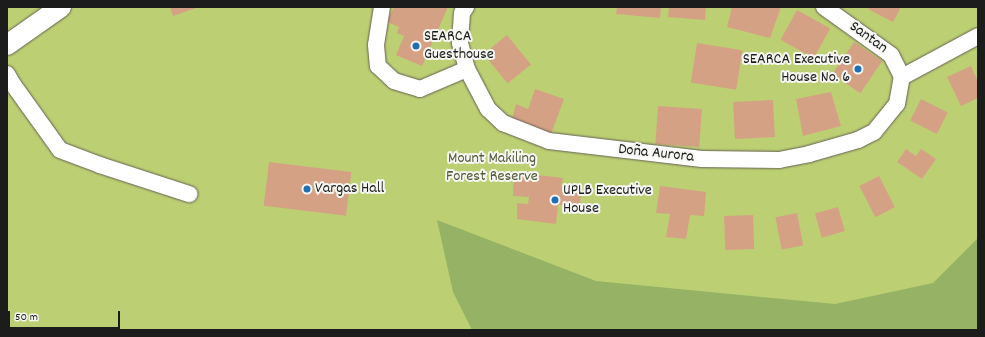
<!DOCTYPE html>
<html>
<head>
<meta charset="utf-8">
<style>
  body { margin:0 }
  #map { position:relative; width:985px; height:337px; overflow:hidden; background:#f1dcbc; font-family:Dekko,sans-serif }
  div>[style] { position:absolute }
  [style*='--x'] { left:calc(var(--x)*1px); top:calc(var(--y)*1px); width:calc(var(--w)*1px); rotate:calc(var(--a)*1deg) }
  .green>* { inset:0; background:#bcd073; transform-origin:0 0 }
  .forest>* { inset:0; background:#95b265 }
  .building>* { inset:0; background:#d5a185; transform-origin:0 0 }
  .roads { filter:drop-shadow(0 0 1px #675f54) drop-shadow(0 0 1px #675f54) }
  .minor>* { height:16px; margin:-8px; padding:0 8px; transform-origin:8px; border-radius:8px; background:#fff }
  .major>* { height:20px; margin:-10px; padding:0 10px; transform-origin:10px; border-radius:10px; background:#fff }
  .dots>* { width:11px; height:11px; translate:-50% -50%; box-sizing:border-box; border:2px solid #f6f6f2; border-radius:50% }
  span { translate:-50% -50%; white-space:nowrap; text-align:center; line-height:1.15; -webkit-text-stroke:4px #f6f6f2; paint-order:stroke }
  .poi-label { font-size:16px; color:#1c1c1c }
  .left { translate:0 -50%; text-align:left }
  .right { translate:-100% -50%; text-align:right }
  .street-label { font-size:16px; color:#1c1c1c }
  .park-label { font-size:16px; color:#545b3a }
  .frame { position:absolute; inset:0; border:8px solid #1c1c1c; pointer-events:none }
  .scale { position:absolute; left:8px; top:311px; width:112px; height:18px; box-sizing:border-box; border:2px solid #1c1c1c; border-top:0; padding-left:5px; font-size:12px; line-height:14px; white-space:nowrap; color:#1c1c1c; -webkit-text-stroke:3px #f6f6f2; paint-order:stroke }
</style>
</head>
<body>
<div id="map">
  <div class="green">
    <div style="left:7px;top:7px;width:971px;height:323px"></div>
  </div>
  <div class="forest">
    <div style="clip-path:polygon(437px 220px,596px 281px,835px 304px,933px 283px,978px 238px,978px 330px,472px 330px,453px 292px)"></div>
  </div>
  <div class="building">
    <div style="clip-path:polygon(170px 7px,199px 7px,173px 16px)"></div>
    <div style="clip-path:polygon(394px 7px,448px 7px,422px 66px,396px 55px,404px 36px,397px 33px,399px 27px,387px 22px)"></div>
    <div style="clip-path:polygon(617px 7px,661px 7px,660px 18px,616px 14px)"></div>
    <div style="clip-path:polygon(669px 7px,706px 7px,705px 20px,668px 17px)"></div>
    <div style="clip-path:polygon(732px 7px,781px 7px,770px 38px,727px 27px)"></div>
    <div style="clip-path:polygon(869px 7px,901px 7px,893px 22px,868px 9px)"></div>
    <div style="left:797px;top:10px;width:38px;height:34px;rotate:29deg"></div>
    <div style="left:507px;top:35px;width:38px;height:30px;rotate:51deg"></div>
    <div style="left:854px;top:42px;width:34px;height:39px;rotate:34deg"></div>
    <div style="left:697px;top:43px;width:46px;height:40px;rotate:9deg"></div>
    <div style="clip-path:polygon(971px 66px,978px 82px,978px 98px,961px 106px,947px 77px)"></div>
    <div style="clip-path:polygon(535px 89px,564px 99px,551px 134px,512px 119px,516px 104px,528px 109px)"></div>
    <div style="clip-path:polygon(831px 92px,841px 126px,803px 136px,796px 99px)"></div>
    <div style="left:921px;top:99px;width:30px;height:24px;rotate:27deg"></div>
    <div style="left:773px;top:100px;width:37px;height:40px;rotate:87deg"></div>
    <div style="left:658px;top:106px;width:44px;height:38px;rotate:4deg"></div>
    <div style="clip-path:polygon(906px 149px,916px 156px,921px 149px,936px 159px,922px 179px,897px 162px)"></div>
    <div style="left:269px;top:162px;width:83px;height:44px;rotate:7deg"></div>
    <div style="clip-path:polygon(514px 172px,563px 178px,561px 186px,582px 186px,580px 205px,558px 205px,556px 224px,517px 219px,517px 203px,528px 204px,529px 197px,513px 196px)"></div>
    <div style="left:879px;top:176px;width:35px;height:22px;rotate:63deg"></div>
    <div style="clip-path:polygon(660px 186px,706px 192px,704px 216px,690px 215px,686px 239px,666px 237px,670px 214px,656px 213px)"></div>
    <div style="left:838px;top:207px;width:25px;height:24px;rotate:74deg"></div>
    <div style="left:797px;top:213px;width:33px;height:22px;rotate:79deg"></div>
    <div style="left:753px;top:215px;width:34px;height:29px;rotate:88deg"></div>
  </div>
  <div class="roads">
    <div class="minor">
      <div style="--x:382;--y:7;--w:38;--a:99"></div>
      <div style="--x:376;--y:45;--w:21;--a:85"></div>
      <div style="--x:378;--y:66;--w:22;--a:43"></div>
      <div style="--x:394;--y:81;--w:27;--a:17"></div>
      <div style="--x:420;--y:89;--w:51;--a:-23.1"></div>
      <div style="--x:466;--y:7;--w:7;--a:124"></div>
      <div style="--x:462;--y:13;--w:30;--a:94"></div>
      <div style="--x:460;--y:43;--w:27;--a:75"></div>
      <div style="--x:467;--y:69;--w:45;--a:62.3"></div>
      <div style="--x:488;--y:109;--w:21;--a:43"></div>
      <div style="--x:503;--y:123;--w:49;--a:21.4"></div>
      <div style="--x:549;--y:141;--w:154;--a:6.7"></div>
      <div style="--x:702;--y:159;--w:77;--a:0.7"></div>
      <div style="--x:779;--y:160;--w:31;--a:-11"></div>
      <div style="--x:809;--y:154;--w:51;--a:-15.9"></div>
      <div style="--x:858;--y:140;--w:18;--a:-27"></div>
      <div style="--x:874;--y:132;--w:36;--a:-51"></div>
      <div style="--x:897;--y:104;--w:27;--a:-80"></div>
      <div style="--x:824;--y:7;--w:82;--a:35.6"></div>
      <div style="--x:891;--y:55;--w:25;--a:63"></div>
      <div style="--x:7;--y:74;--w:10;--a:61"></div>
      <div style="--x:12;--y:83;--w:82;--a:54.4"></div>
      <div style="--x:60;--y:150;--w:43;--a:20.6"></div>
      <div style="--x:100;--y:165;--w:94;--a:18"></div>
      <div style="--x:902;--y:77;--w:86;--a:-28.3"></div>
    </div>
    <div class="major">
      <div style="--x:7;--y:45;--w:66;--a:-35.1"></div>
    </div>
  </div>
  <div class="dots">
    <div style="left:416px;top:46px;background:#1f6fb2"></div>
    <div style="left:858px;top:69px;background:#1f6fb2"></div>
    <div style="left:307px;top:189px;background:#1f6fb2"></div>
    <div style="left:555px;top:200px;background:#1f6fb2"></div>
  </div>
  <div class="poi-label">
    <span class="left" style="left:424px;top:46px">SEARCA<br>Guesthouse</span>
    <span class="right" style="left:850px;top:69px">SEARCA Executive<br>House No. 6</span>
    <span class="left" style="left:315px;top:189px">Vargas Hall</span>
    <span class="left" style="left:563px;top:200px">UPLB Executive<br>House</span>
  </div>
  <div class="street-label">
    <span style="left:868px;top:38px;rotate:36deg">Santan</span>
    <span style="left:656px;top:154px;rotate:6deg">Doña Aurora</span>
  </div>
  <div class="park-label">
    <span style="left:492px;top:168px">Mount Makiling<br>Forest Reserve</span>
  </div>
  <div class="frame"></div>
  <div class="scale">50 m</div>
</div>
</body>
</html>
